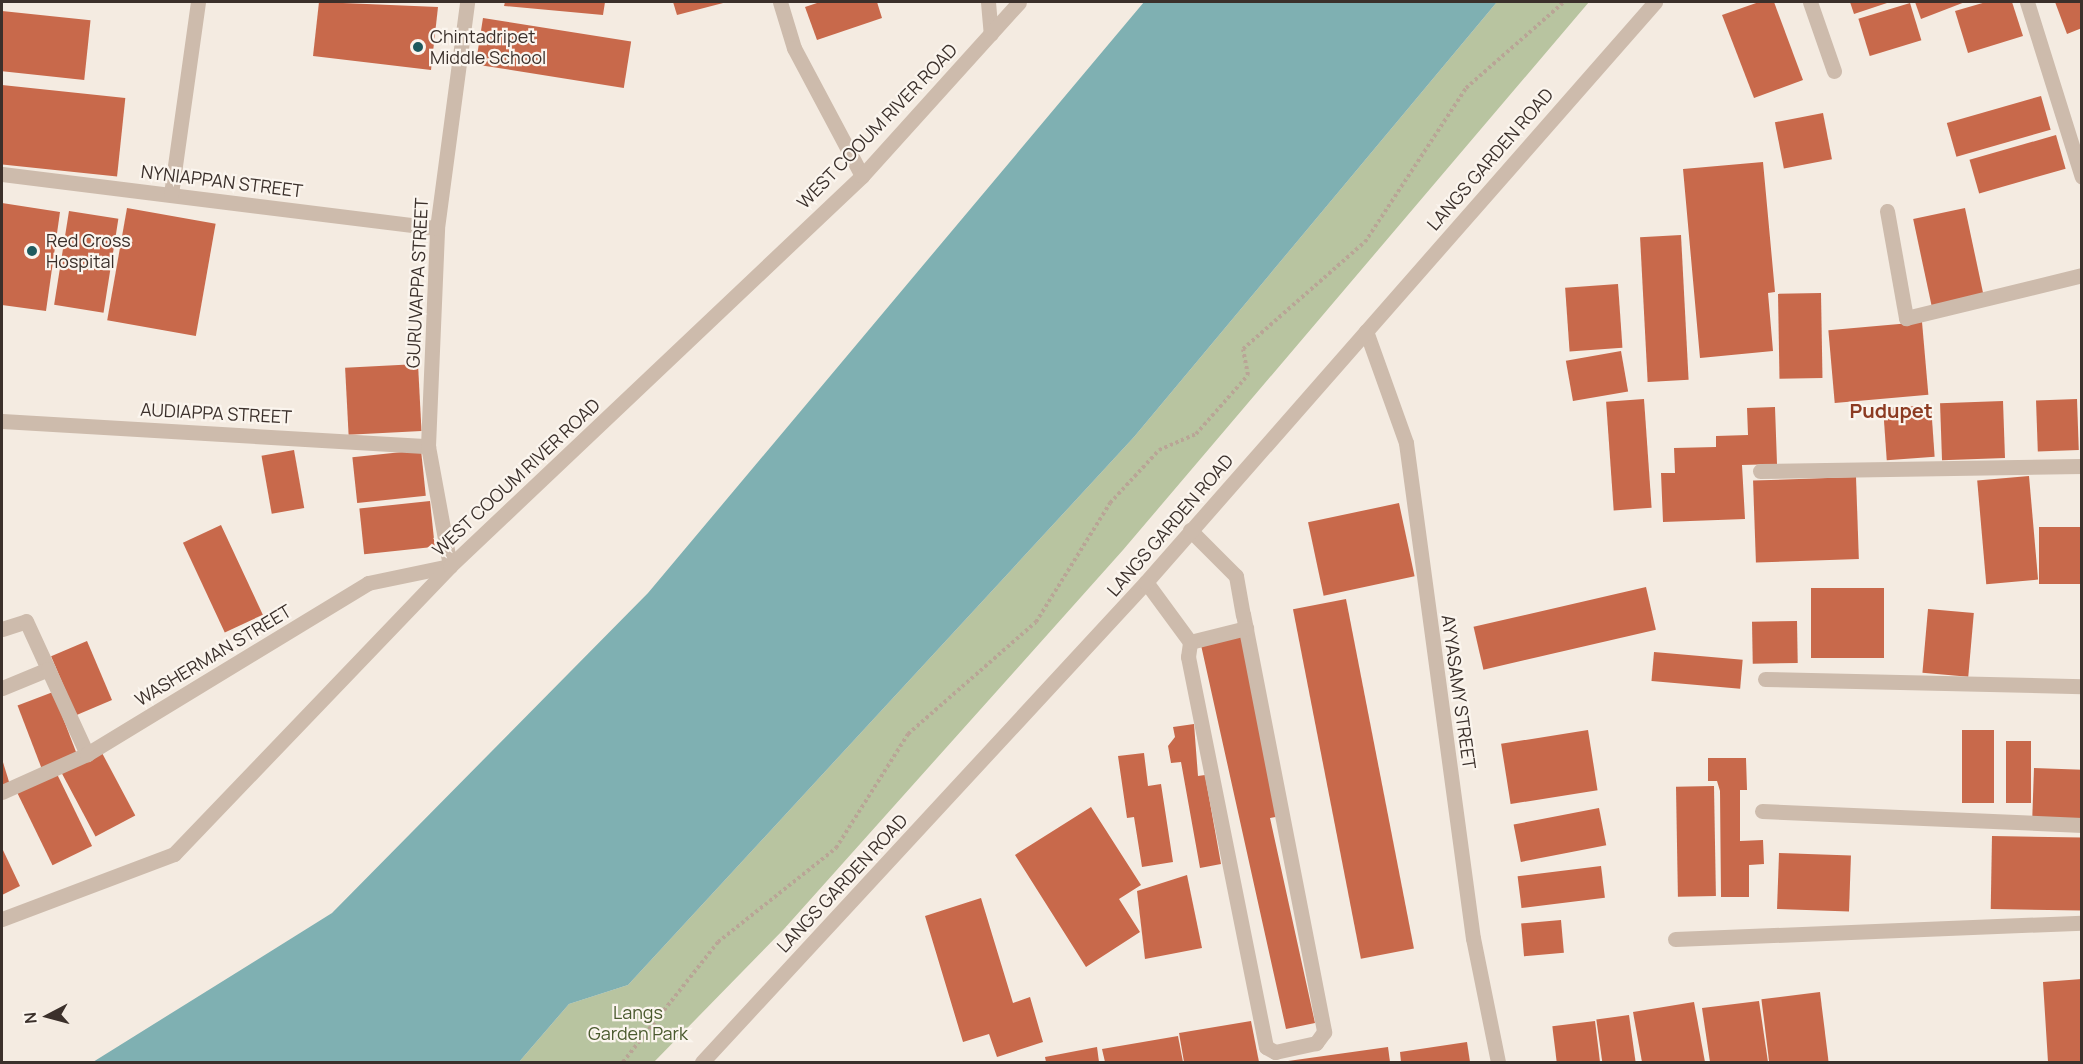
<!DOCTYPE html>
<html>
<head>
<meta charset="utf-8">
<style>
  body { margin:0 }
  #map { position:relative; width:2083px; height:1064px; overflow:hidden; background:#f4ebe1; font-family:Manrope,sans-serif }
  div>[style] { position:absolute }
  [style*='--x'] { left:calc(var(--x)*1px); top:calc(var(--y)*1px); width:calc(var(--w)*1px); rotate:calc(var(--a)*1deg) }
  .green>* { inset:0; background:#b8c4a0 }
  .water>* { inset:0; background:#7fb0b2 }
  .building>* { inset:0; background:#c8694b; transform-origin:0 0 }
  .path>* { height:4px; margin-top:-2px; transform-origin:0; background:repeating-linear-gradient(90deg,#b9a596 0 3px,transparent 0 6px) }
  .service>* { height:15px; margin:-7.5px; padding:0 7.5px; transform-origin:7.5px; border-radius:7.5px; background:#cdbbac }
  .minor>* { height:15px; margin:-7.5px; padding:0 7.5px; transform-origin:7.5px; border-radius:7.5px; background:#cdbbac }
  .tertiary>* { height:15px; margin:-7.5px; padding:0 7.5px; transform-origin:7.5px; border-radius:7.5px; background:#cdbbac }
  .dots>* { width:16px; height:16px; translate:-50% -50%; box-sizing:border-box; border:3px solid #fbf5ee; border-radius:50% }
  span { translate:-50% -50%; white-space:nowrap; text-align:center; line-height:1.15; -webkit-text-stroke:4.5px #fbf5ee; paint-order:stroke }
  .poi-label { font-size:18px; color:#3b302b }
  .left { translate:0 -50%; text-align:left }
  .street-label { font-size:18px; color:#3b302b }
  .park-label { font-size:18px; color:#4a5a2e }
  .neighbourhood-label { font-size:20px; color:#8c3b22; font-weight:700 }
  .frame { position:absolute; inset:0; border:3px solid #3b302b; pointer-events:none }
  .north { position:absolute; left:18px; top:986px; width:60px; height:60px; -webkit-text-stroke:4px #fbf5ee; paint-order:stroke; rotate:264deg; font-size:16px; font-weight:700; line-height:24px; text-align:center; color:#3b302b }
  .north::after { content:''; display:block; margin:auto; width:21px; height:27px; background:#3b302b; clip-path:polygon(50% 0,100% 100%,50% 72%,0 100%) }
</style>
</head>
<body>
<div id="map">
  <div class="green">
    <div style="clip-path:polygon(1497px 2px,1589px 2px,1123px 550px,784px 929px,654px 1062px,519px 1062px,569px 1004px,628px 985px,1134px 437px)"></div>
  </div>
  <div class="water">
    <div style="clip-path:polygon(1144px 2px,1497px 2px,1134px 437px,628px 985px,569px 1004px,519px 1062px,93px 1062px,332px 913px,648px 593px)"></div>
  </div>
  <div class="building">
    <div style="clip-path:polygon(319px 2px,438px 7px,431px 70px,313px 56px)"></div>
    <div style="clip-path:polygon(505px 2px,605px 2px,603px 15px,504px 6px)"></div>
    <div style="clip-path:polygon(673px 2px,727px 2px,677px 15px)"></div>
    <div style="clip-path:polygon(820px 2px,877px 2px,882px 18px,817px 40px,805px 7px)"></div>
    <div style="clip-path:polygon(1759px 2px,1774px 2px,1803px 80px,1754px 98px,1722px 15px)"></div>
    <div style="clip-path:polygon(1850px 2px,1890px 2px,1854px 14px)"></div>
    <div style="clip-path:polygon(1915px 2px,1965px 2px,1921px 19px)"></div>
    <div style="clip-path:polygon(1986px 2px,2012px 2px,2023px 36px,1968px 53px,1955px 11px)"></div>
    <div style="clip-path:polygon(2055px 2px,2082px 2px,2082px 28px,2067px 34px)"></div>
    <div style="left:1910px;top:3px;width:39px;height:54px;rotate:73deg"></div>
    <div style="left:2px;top:11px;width:89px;height:60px;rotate:6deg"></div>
    <div style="left:483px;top:18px;width:150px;height:47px;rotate:9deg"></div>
    <div style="left:2px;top:85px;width:124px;height:79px;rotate:6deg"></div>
    <div style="left:2041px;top:96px;width:35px;height:98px;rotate:74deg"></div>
    <div style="left:1823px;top:113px;width:47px;height:49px;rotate:79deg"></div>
    <div style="left:2056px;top:135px;width:35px;height:90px;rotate:74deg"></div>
    <div style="clip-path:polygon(1763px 162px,1775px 292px,1768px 293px,1773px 351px,1700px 358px,1683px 169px)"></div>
    <div style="clip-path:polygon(2px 203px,60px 212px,46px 311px,2px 305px)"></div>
    <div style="left:127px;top:208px;width:90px;height:114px;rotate:10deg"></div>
    <div style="left:1965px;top:208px;width:89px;height:53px;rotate:78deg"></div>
    <div style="left:69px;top:211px;width:50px;height:95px;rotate:9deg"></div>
    <div style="left:1681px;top:235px;width:145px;height:41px;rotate:87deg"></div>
    <div style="left:1618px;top:284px;width:64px;height:53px;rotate:86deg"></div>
    <div style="left:1821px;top:293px;width:85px;height:43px;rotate:89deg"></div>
    <div style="left:1922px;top:322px;width:73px;height:94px;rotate:85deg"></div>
    <div style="left:1621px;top:351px;width:41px;height:56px;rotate:80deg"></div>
    <div style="left:418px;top:364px;width:67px;height:73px;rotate:87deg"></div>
    <div style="left:1644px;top:399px;width:109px;height:38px;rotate:86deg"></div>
    <div style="left:2077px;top:399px;width:51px;height:41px;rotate:88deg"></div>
    <div style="left:2003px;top:401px;width:57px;height:63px;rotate:88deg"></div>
    <div style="left:1931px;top:405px;width:52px;height:48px;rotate:86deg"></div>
    <div style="clip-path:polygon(1775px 407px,1777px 464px,1742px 465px,1745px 519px,1663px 522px,1661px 473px,1675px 473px,1674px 448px,1716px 447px,1716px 436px,1748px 435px,1747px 408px)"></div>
    <div style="left:294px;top:450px;width:59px;height:33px;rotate:80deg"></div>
    <div style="left:421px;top:450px;width:46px;height:69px;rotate:84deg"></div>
    <div style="left:2029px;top:476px;width:104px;height:52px;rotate:85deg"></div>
    <div style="left:1856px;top:477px;width:82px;height:103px;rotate:88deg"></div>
    <div style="left:430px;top:501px;width:46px;height:71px;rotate:84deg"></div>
    <div style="left:1399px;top:503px;width:75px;height:93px;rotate:78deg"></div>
    <div style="left:221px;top:525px;width:99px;height:42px;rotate:65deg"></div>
    <div style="left:2082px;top:527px;width:57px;height:43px;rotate:90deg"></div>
    <div style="left:1646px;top:587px;width:44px;height:177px;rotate:77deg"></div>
    <div style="left:1811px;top:588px;width:73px;height:70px"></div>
    <div style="left:1346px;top:599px;width:356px;height:54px;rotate:79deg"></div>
    <div style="left:1928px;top:609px;width:46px;height:64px;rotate:5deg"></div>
    <div style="left:1797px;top:621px;width:42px;height:45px;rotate:89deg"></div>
    <div style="clip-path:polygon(1241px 636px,1281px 816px,1270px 818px,1315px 1023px,1286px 1029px,1201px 645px)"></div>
    <div style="left:87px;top:641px;width:64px;height:39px;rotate:67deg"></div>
    <div style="left:1654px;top:652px;width:89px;height:29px;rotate:5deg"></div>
    <div style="left:53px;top:692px;width:67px;height:38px;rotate:69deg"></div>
    <div style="clip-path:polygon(1194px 724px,1198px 776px,1205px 775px,1221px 864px,1200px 868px,1181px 762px,1171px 763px,1168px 746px,1175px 737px,1173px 727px)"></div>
    <div style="left:1588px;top:730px;width:61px;height:88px;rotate:81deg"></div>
    <div style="left:1962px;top:730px;width:32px;height:73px"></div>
    <div style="left:2006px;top:741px;width:25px;height:62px"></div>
    <div style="left:101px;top:751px;width:73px;height:45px;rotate:62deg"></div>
    <div style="clip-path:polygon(1144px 753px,1148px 786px,1161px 784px,1173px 862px,1142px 867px,1134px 817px,1127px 818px,1118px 756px)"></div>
    <div style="clip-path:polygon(1708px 758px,1746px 758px,1747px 790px,1740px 790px,1740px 841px,1763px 840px,1764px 864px,1749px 865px,1749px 897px,1721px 897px,1720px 791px,1717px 781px,1708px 781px)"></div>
    <div style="clip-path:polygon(2px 759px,10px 785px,2px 787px)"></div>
    <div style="left:2034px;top:768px;width:48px;height:49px;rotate:2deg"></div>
    <div style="left:57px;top:774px;width:80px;height:44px;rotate:64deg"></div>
    <div style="left:1714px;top:786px;width:110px;height:38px;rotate:89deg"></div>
    <div style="clip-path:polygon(1091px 807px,1141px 885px,1119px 899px,1140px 932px,1086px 967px,1015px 855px)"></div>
    <div style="left:1599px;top:808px;width:38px;height:87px;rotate:79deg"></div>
    <div style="left:1992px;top:836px;width:90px;height:73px;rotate:1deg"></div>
    <div style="clip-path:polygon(2px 848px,20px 886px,2px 895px)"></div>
    <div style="left:1779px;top:853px;width:72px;height:56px;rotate:2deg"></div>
    <div style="left:1601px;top:866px;width:32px;height:84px;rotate:83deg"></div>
    <div style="clip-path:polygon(1187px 875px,1202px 948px,1145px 959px,1137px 891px)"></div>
    <div style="clip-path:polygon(981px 898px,1013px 1003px,1030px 997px,1043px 1042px,997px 1057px,989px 1034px,963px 1042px,925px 916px)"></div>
    <div style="left:1561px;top:920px;width:33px;height:40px;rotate:85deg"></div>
    <div style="clip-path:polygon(2082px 979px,2082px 1062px,2048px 1062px,2043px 982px)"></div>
    <div style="left:1820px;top:992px;width:71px;height:59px;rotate:83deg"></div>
    <div style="clip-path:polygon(1759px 1001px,1768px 1062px,1710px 1062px,1702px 1008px)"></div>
    <div style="clip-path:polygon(1694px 1002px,1705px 1062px,1642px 1062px,1633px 1012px)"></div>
    <div style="left:1629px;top:1015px;width:48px;height:33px;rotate:82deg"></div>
    <div style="clip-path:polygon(1251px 1021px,1259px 1062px,1184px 1062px,1179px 1033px)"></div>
    <div style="left:1595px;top:1021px;width:41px;height:43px;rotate:83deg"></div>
    <div style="clip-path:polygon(1178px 1036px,1183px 1062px,1105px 1062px,1102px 1049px)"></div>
    <div style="clip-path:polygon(1467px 1042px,1470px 1062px,1401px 1062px,1400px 1052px)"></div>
    <div style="clip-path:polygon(1097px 1047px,1099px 1062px,1046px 1062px,1045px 1057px)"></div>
    <div style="clip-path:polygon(1388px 1047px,1390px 1062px,1288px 1062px,1288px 1061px)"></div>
  </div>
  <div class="path">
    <div style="--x:623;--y:1062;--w:153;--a:-51.6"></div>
    <div style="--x:718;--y:942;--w:151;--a:-38.5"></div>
    <div style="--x:836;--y:848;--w:135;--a:-57.7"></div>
    <div style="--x:908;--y:734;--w:170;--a:-41.2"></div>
    <div style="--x:1036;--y:622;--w:140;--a:-58.1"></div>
    <div style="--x:1110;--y:503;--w:72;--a:-47.2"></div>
    <div style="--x:1159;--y:450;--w:40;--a:-23.4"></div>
    <div style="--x:1196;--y:434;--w:79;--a:-48.6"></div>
    <div style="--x:1248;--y:375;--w:26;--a:-101"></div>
    <div style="--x:1243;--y:349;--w:162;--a:-41.3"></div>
    <div style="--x:1365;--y:242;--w:184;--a:-56.7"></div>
    <div style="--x:1466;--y:88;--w:130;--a:-41.3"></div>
  </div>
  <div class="service">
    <div style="--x:1190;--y:530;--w:65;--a:45"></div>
    <div style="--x:1236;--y:576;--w:39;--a:80"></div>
    <div style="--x:1243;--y:614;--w:426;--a:79"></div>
    <div style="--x:1324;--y:1032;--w:14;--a:126"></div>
    <div style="--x:1316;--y:1043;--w:42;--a:167.6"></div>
    <div style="--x:1275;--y:1052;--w:10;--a:-151"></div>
    <div style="--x:1266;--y:1047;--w:398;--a:-101.3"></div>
    <div style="--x:1188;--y:657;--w:15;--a:-82"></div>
    <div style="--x:1190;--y:642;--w:58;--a:-14"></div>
    <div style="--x:1146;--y:582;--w:74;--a:53.7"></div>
  </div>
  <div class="minor">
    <div style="--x:780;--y:2;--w:48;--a:73.1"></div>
    <div style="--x:794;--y:48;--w:145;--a:62"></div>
    <div style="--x:988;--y:2;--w:32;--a:85"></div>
    <div style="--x:1810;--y:2;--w:73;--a:70.8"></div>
    <div style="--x:2027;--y:2;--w:183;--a:72.6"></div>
    <div style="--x:2;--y:174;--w:438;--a:7.1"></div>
    <div style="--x:171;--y:194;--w:194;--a:-82"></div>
    <div style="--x:1887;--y:211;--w:109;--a:79.9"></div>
    <div style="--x:1906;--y:318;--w:181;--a:-13.7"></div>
    <div style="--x:1366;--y:331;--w:119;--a:70.3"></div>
    <div style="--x:1406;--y:443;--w:500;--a:82.3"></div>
    <div style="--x:1473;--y:938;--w:126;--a:78.6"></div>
    <div style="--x:2;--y:421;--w:427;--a:3.4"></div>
    <div style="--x:1760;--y:471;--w:322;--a:-0.9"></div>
    <div style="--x:2;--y:629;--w:25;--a:-18"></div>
    <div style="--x:26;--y:621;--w:53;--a:65.4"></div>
    <div style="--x:1765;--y:679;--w:317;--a:1.3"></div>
    <div style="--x:2;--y:688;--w:50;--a:-22.4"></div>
    <div style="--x:48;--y:669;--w:94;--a:65.4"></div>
    <div style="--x:2;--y:792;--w:93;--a:-24.1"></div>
    <div style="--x:87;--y:754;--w:329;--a:-31.3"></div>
    <div style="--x:368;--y:583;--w:84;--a:-11.7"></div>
    <div style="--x:450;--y:566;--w:122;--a:-100.4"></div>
    <div style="--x:428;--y:446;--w:218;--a:-87.6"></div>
    <div style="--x:437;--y:228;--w:228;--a:-82.4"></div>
    <div style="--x:1762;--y:811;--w:320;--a:2.5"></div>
    <div style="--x:1675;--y:939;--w:407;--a:-2.3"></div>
  </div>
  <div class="tertiary">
    <div style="--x:2;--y:919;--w:184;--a:-20.7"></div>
    <div style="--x:174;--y:854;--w:399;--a:-46.2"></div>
    <div style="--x:450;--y:566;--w:567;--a:-43.43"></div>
    <div style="--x:862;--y:176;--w:234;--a:-47.9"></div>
    <div style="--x:702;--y:1062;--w:654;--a:-47.23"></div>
    <div style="--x:1146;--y:582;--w:772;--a:-48.73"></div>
  </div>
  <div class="dots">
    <div style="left:418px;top:47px;background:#1f5a5e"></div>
    <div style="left:32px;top:251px;background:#1f5a5e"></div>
  </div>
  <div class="poi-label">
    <span class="left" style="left:430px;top:47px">Chintadripet<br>Middle School</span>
    <span class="left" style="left:46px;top:251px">Red Cross<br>Hospital</span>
  </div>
  <div class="street-label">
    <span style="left:877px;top:126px;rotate:-46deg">WEST COOUM RIVER ROAD</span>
    <span style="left:1490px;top:159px;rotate:-49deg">LANGS GARDEN ROAD</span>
    <span style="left:222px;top:181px;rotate:7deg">NYNIAPPAN STREET</span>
    <span style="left:417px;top:283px;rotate:-87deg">GURUVAPPA STREET</span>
    <span style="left:216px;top:413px;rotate:3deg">AUDIAPPA STREET</span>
    <span style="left:516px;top:477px;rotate:-43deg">WEST COOUM RIVER ROAD</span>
    <span style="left:1170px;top:525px;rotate:-49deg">LANGS GARDEN ROAD</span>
    <span style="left:213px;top:655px;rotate:-31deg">WASHERMAN STREET</span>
    <span style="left:1459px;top:692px;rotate:82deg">AYYASAMY STREET</span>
    <span style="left:842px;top:883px;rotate:-47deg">LANGS GARDEN ROAD</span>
  </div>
  <div class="park-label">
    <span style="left:638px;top:1023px">Langs<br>Garden Park</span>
  </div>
  <div class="neighbourhood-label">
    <span style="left:1891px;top:410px">Pudupet</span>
  </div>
  <div class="frame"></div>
  <div class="north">N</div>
</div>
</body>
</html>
